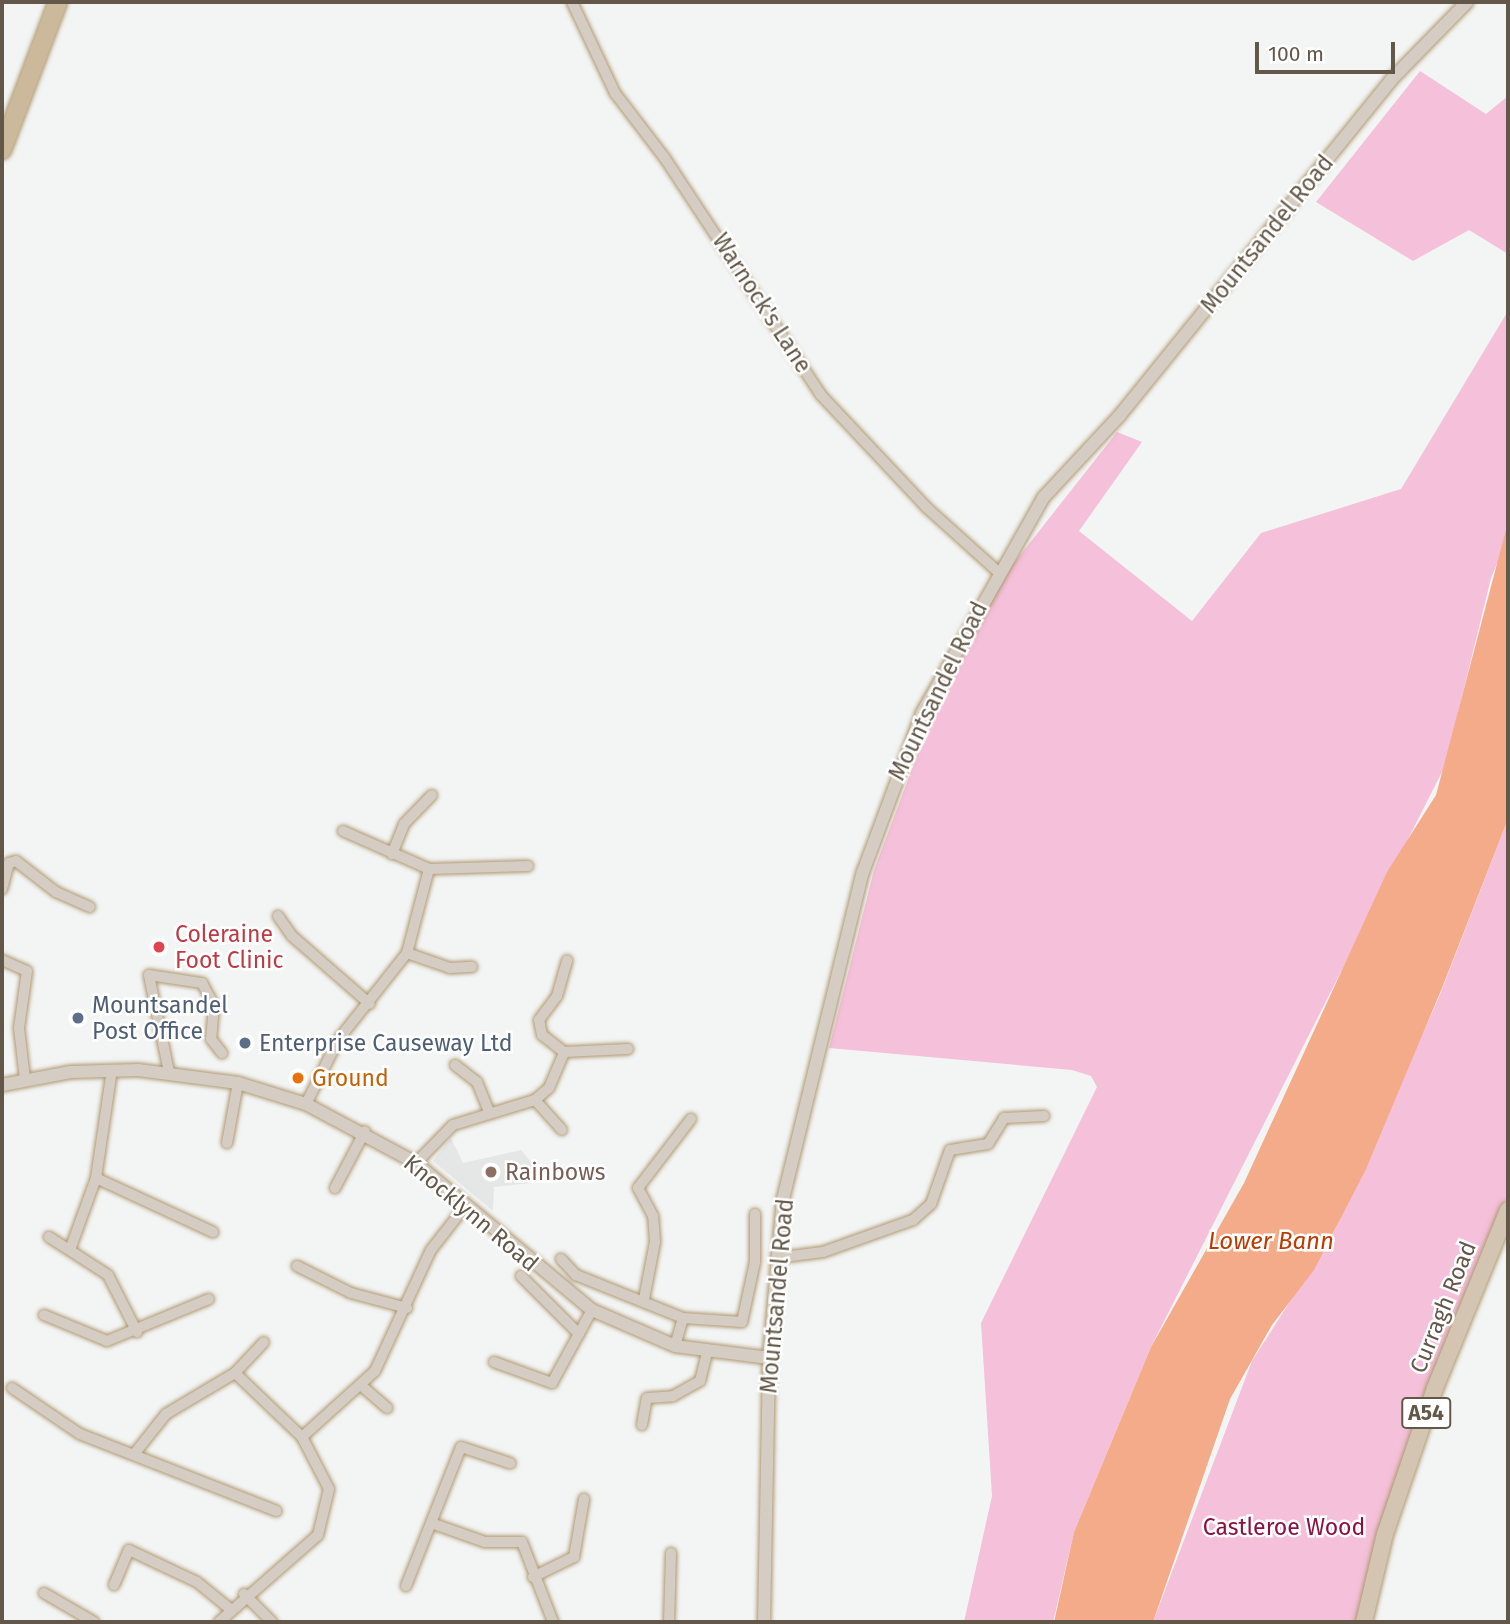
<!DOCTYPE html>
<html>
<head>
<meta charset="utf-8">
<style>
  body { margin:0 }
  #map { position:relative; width:1510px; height:1624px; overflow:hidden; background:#f3f5f5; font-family:"Fira Sans",sans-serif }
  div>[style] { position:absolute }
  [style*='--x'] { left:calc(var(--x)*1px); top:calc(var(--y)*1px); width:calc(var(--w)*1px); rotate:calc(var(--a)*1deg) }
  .education>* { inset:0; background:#e4e7e6 }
  .green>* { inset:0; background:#f4c0da }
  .water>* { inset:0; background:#f4ab8a }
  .roads { filter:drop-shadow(0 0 2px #b09972) drop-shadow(0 0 2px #b09972) }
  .minor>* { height:10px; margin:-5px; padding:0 5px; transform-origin:5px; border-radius:5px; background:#d5cdc3 }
  .tertiary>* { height:12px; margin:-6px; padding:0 6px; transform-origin:6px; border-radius:6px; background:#d5cdc3 }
  .primary>* { height:16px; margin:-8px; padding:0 8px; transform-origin:8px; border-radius:8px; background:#d3c5b1 }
  .trunk>* { height:18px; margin:-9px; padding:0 9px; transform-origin:9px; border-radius:9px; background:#ccb99c }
  .dots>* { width:19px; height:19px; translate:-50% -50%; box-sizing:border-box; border:4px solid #fff; border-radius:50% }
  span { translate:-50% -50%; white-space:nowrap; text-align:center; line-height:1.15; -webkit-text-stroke:5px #fff; paint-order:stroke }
  .shield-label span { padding:2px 5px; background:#fff; border:2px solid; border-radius:5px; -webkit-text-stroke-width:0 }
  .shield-label { font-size:21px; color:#625748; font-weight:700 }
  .street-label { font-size:23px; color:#625748 }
  .health-label { font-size:23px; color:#be3a42 }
  .left { translate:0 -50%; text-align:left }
  .service-label { font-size:23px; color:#4e5e75 }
  .food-label { font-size:23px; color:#c56008 }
  .education-label { font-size:23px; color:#785e54 }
  .park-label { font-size:23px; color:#8c1042 }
  .water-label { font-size:24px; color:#bd3b00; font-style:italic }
  .frame { position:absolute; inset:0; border:4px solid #625748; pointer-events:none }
  .scale { position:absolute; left:1255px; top:42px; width:140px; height:32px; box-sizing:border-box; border:4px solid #625748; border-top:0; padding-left:9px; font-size:21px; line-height:24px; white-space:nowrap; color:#625748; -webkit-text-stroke:5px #fff; paint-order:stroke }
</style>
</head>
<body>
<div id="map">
  <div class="education">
    <div style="clip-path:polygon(451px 1138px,463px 1163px,521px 1150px,536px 1168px,531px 1183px,494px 1187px,493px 1211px,433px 1161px)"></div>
  </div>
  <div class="green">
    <div style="clip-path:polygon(1420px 71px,1486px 114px,1508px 96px,1508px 254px,1469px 230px,1413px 261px,1316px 202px)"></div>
    <div style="clip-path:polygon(1508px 311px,1508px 537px,1491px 578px,1445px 766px,1151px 1347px,1074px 1532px,1053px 1622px,964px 1622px,992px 1496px,981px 1323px,1097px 1087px,1091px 1076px,1072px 1070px,829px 1048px,874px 870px,932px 716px,1003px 577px,1117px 432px,1142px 442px,1079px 531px,1192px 621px,1261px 533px,1401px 489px)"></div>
    <div style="clip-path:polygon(1508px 819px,1508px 1195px,1414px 1424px,1383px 1516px,1358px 1622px,1153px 1622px,1252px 1361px,1333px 1234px,1439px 997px)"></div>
  </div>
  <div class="water">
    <div style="clip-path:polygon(1508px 522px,1508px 819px,1442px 988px,1366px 1169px,1314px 1270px,1272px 1325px,1230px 1399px,1153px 1622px,1054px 1622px,1074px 1532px,1151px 1347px,1244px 1183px,1387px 872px,1436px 795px)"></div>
  </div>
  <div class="roads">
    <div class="minor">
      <div style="--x:572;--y:2;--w:101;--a:64.7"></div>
      <div style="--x:615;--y:93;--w:81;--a:52.6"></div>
      <div style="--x:664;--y:157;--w:285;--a:56.6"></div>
      <div style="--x:821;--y:395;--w:154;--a:46.8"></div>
      <div style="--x:926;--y:507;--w:96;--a:42"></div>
      <div style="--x:343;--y:831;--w:94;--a:23.8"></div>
      <div style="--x:392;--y:854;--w:32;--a:-68"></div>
      <div style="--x:404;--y:824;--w:40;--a:-46"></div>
      <div style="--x:2;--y:889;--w:27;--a:-75"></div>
      <div style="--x:9;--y:863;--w:7;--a:-16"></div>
      <div style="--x:16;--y:861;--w:51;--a:37.8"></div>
      <div style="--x:56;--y:892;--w:37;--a:24"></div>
      <div style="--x:278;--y:916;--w:24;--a:55"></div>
      <div style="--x:292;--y:936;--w:103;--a:41.1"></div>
      <div style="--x:407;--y:953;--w:46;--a:19.2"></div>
      <div style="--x:450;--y:968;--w:22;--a:-3"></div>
      <div style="--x:2;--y:960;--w:27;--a:24"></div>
      <div style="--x:27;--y:971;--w:58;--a:98"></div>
      <div style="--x:19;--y:1028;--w:51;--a:83.3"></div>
      <div style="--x:564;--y:1052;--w:28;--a:-142"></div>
      <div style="--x:542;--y:1035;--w:15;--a:-101"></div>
      <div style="--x:539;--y:1020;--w:30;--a:-53"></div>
      <div style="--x:557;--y:996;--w:37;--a:-74"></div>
      <div style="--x:455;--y:1065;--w:28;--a:38"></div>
      <div style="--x:477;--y:1082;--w:31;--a:68"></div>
      <div style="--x:169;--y:1072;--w:99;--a:-101.7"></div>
      <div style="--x:149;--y:975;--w:54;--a:8.6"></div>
      <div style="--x:202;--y:983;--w:26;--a:62"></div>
      <div style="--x:214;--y:1006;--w:33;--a:95"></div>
      <div style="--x:211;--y:1039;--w:18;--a:52"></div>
      <div style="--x:535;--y:1100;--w:40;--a:48"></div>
      <div style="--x:306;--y:1104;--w:72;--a:-63.4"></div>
      <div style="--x:338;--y:1040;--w:111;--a:-51.6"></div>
      <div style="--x:407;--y:953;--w:87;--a:-75.3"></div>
      <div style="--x:429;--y:869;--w:99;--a:-1.7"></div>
      <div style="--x:227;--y:1143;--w:61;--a:-79.6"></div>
      <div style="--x:416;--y:1163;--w:53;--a:-45.8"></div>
      <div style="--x:453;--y:1125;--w:86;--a:-17"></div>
      <div style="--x:535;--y:1100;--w:18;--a:-41"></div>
      <div style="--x:549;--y:1088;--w:39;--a:-67"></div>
      <div style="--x:564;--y:1052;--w:64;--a:-2.7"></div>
      <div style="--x:96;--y:1178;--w:129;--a:24.8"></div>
      <div style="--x:335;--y:1188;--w:64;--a:-62.2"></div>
      <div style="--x:49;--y:1237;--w:70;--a:32.8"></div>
      <div style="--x:108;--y:1275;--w:64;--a:63"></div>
      <div style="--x:71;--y:1247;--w:73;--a:-70.1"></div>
      <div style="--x:96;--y:1178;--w:109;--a:-81.6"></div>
      <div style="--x:776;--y:1258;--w:47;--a:-7.3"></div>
      <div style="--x:823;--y:1252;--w:96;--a:-19.6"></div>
      <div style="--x:913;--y:1220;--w:24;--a:-42"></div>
      <div style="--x:931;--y:1204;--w:57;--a:-70.6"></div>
      <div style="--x:950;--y:1150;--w:38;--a:-9"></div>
      <div style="--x:988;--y:1144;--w:31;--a:-58"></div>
      <div style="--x:1004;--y:1118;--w:40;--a:-2.9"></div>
      <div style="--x:561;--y:1259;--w:22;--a:47"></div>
      <div style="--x:576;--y:1275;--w:115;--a:21.9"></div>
      <div style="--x:297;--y:1266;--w:60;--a:26.6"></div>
      <div style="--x:351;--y:1293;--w:58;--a:15"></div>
      <div style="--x:521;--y:1276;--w:82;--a:45"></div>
      <div style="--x:644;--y:1299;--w:58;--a:-79.1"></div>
      <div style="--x:655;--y:1242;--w:26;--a:-94"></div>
      <div style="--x:653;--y:1216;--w:32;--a:-118"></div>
      <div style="--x:638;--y:1188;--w:87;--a:-52.5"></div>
      <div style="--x:44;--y:1315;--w:68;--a:22.4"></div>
      <div style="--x:107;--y:1341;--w:110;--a:-22.4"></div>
      <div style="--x:675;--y:1346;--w:29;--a:-74"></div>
      <div style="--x:683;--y:1318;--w:59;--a:3.9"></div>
      <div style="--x:742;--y:1322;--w:61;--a:-77.8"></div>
      <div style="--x:755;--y:1262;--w:48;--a:-90"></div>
      <div style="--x:494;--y:1362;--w:62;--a:19.9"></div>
      <div style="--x:552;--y:1383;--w:83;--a:-61.3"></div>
      <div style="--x:235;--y:1373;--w:42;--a:-46.9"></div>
      <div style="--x:363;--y:1387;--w:32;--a:41"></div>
      <div style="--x:12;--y:1388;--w:82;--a:34.1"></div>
      <div style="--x:80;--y:1434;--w:211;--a:21.4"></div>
      <div style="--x:642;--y:1425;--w:27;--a:-80"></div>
      <div style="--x:647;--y:1398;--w:26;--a:-4"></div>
      <div style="--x:673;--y:1396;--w:31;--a:-29"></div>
      <div style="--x:700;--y:1381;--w:29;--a:-76"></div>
      <div style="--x:135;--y:1453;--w:50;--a:-51.5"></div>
      <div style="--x:166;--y:1414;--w:80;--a:-30.7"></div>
      <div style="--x:235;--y:1373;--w:93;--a:43.7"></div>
      <div style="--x:434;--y:1524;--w:54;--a:19.4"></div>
      <div style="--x:485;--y:1542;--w:37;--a:0"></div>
      <div style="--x:522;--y:1542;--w:86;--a:68.8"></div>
      <div style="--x:533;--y:1577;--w:46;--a:-26"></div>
      <div style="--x:574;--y:1557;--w:59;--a:-80.2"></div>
      <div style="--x:114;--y:1585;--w:38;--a:-67"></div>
      <div style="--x:129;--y:1550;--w:75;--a:25.2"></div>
      <div style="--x:197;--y:1582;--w:43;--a:39.3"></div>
      <div style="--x:406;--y:1586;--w:149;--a:-68.4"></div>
      <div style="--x:461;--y:1447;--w:52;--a:18.1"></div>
      <div style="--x:44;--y:1593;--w:58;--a:30.1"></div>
      <div style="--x:244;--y:1594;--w:40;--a:45"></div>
      <div style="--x:219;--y:1622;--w:132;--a:-41.3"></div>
      <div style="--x:318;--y:1535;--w:47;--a:-76.6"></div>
      <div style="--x:329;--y:1489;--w:59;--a:-117.4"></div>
      <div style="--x:302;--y:1437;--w:98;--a:-42.1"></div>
      <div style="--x:375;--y:1371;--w:133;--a:-65.2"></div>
      <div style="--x:431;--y:1250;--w:58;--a:-52"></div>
      <div style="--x:669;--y:1622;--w:69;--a:-88.3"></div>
    </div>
    <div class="tertiary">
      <div style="--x:2;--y:1085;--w:70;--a:-10.7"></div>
      <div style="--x:71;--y:1072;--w:67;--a:-1.7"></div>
      <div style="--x:138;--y:1070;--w:101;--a:7.4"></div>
      <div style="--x:238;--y:1083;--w:71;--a:17.2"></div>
      <div style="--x:306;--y:1104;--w:125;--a:28.2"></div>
      <div style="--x:416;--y:1163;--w:229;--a:39.9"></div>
      <div style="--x:592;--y:1310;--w:90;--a:23.4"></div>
      <div style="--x:675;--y:1346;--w:95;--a:7.3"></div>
      <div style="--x:764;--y:1622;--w:264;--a:-88.9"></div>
      <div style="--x:769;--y:1358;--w:160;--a:-85"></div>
      <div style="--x:783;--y:1199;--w:337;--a:-76.3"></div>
      <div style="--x:863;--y:872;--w:170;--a:-69.6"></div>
      <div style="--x:922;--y:713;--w:247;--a:-60.6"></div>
      <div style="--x:1043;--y:498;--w:113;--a:-47.1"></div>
      <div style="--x:1120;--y:415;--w:431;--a:-51"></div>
      <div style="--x:1391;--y:80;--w:109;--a:-45.7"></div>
    </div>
    <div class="primary">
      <div style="--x:1364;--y:1622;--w:90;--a:-76.6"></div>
      <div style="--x:1385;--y:1534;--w:154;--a:-71.1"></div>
      <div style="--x:1435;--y:1388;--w:192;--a:-67.7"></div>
    </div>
    <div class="trunk">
      <div style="--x:2;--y:150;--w:158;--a:-69.3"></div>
    </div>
  </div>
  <div class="dots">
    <div style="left:159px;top:947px;background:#e0444e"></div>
    <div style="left:78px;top:1018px;background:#5c6f8a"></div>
    <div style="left:245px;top:1043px;background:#5c6f8a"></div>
    <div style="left:298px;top:1078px;background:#e8710a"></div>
    <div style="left:491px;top:1172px;background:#8d6e63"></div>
  </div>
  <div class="shield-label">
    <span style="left:1426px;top:1413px">A54</span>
  </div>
  <div class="street-label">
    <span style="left:1267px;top:234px;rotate:-51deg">Mountsandel Road</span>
    <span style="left:762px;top:303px;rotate:57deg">Warnock's Lane</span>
    <span style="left:938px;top:691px;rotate:-64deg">Mountsandel Road</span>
    <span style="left:471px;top:1213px;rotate:40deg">Knocklynn Road</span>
    <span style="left:777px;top:1296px;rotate:-85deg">Mountsandel Road</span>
    <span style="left:1443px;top:1307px;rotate:-68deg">Curragh Road</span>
  </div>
  <div class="health-label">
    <span class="left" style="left:175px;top:947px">Coleraine<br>Foot Clinic</span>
  </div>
  <div class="service-label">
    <span class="left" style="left:92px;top:1018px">Mountsandel<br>Post Office</span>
    <span class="left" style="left:259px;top:1043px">Enterprise Causeway Ltd</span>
  </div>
  <div class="food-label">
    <span class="left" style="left:312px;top:1078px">Ground</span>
  </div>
  <div class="education-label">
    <span class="left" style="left:505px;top:1172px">Rainbows</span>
  </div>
  <div class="park-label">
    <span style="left:1284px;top:1527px">Castleroe Wood</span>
  </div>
  <div class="water-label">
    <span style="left:1271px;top:1242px">Lower Bann</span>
  </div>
  <div class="frame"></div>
  <div class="scale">100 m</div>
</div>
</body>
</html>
